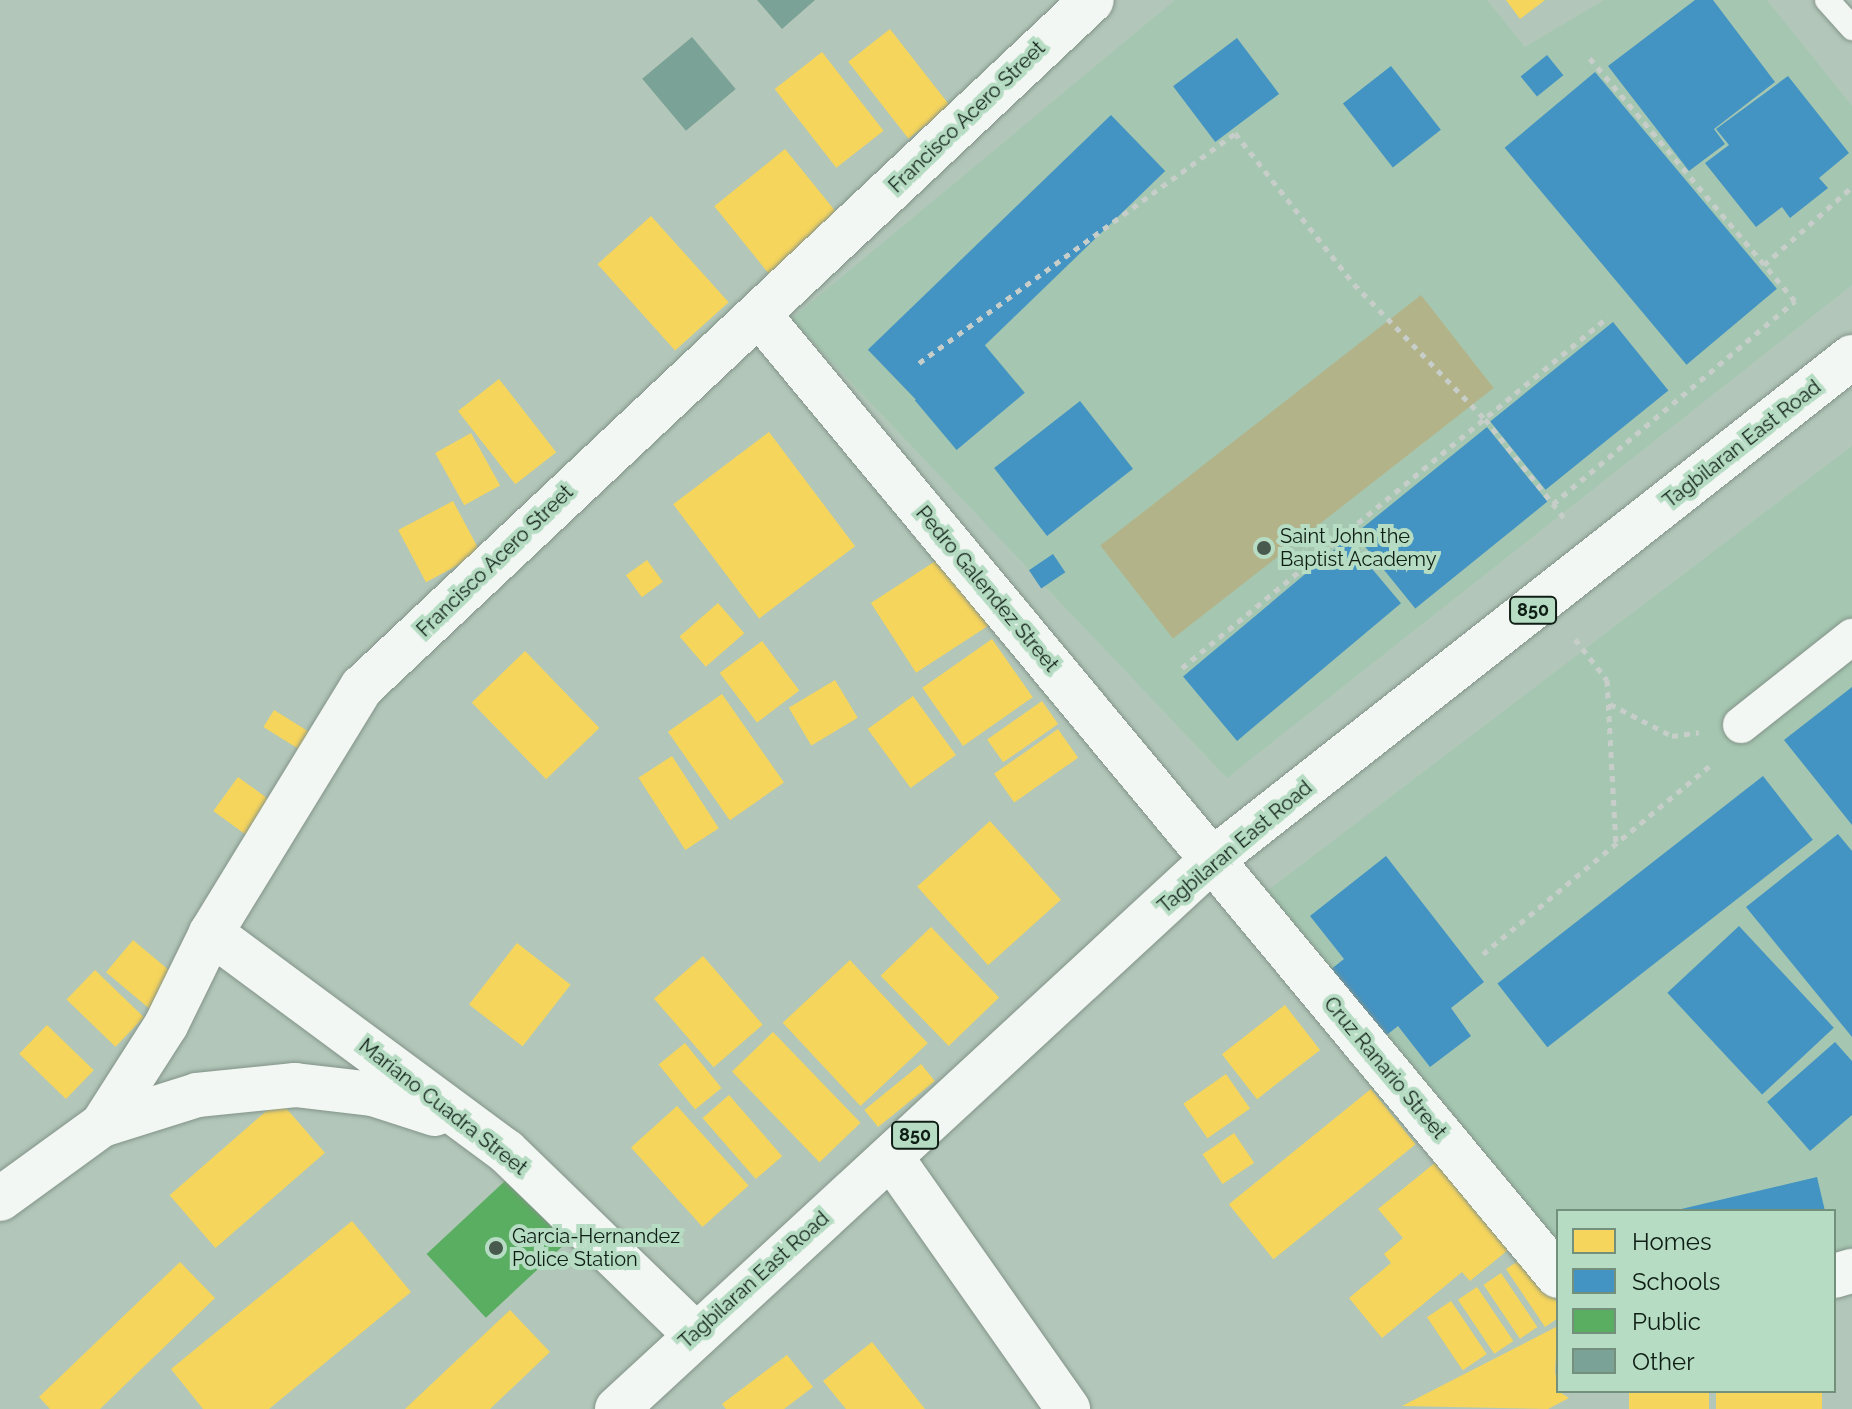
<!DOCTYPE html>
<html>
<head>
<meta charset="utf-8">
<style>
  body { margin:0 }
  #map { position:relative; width:1852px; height:1409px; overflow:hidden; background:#b2c7b9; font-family:Raleway,sans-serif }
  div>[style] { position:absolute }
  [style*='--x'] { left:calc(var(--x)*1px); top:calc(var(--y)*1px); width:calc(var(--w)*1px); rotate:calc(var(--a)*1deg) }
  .built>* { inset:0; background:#a5c7b1 }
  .green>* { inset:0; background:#b3b389; transform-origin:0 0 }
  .homes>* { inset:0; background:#f6d55c; transform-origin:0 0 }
  .schools>* { inset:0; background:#4393c3; transform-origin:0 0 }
  .public>* { inset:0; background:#5aae61; transform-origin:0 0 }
  .building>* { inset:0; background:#7ba296; transform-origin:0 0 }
  .path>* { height:5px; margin-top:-2.5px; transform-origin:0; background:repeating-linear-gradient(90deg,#c7cec9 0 6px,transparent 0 12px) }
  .roads { filter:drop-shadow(0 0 2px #839389) drop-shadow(0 0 2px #839389) }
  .service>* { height:24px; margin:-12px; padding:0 12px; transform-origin:12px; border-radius:12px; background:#f3f7f4 }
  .pedestrian>* { height:36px; margin:-18px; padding:0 18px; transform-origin:18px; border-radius:18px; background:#f3f7f4 }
  .minor>* { height:44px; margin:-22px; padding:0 22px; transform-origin:22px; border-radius:22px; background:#f3f7f4 }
  .primary>* { height:44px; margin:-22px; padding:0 22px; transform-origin:22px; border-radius:22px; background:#f3f7f4 }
  .dots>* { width:22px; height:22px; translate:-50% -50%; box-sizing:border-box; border:4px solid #b6dcc3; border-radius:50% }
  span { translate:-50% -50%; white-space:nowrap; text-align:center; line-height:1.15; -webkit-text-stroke:8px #b6dcc3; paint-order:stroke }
  .shield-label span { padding:2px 6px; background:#b6dcc3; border:2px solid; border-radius:6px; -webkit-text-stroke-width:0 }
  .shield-label { font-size:18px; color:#0f1e15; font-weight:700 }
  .street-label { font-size:20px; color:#0f1e15 }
  .poi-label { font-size:20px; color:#0f1e15 }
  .left { translate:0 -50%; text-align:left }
  .legend { position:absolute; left:1556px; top:1209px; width:280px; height:184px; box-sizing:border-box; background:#b6dcc3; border:2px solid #73907d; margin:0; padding:10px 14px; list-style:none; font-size:24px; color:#0f1e15 }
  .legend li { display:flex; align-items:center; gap:16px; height:40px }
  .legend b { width:40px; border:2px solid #73907d }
</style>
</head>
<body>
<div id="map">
  <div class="built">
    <div style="clip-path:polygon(1175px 0,1487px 0,1525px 47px,1604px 0,1767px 0,1852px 106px,1852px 285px,1227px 778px,791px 319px)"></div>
    <div style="clip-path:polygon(1852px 446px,1852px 1254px,1834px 1258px,1834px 1211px,1558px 1211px,1558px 1255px,1263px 894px)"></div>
  </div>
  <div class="green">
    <div style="left:1421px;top:295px;width:118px;height:407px;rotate:52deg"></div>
  </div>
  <div class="homes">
    <div style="clip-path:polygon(1506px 0,1545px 0,1520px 19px)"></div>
    <div style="left:890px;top:29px;width:98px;height:53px;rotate:52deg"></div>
    <div style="left:822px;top:52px;width:100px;height:60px;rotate:52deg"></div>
    <div style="left:785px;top:149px;width:93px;height:91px;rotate:51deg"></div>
    <div style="left:651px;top:216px;width:116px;height:72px;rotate:48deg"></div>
    <div style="left:499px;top:379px;width:93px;height:52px;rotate:52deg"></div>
    <div style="left:769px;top:432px;width:143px;height:120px;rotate:53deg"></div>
    <div style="left:471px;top:433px;width:60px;height:41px;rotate:61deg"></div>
    <div style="left:453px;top:501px;width:59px;height:62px;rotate:62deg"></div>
    <div style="left:948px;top:553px;width:83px;height:92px;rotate:57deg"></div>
    <div style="left:647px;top:560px;width:27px;height:26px;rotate:54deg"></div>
    <div style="left:718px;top:603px;width:40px;height:51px;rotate:49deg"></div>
    <div style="left:992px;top:639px;width:71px;height:85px;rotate:55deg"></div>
    <div style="left:762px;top:641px;width:62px;height:53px;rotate:53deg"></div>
    <div style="left:525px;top:651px;width:107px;height:74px;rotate:46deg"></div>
    <div style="left:835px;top:680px;width:44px;height:54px;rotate:59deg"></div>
    <div style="left:722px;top:694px;width:108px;height:66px;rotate:55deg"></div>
    <div style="left:913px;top:696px;width:73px;height:56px;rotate:54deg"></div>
    <div style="left:1042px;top:701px;width:28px;height:67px;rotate:55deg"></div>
    <div style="left:274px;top:710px;width:45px;height:20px;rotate:32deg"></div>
    <div style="left:1058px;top:729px;width:35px;height:78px;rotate:55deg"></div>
    <div style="left:672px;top:756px;width:86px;height:40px;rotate:57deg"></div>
    <div style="left:238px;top:777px;width:42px;height:42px;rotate:36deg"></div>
    <div style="left:990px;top:821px;width:106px;height:98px;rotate:48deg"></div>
    <div style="left:931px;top:927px;width:98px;height:70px;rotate:46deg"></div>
    <div style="left:133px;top:940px;width:60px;height:42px;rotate:40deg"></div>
    <div style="left:517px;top:943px;width:68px;height:78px;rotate:38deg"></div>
    <div style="left:703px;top:956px;width:91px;height:65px;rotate:49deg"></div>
    <div style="left:850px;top:960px;width:114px;height:92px;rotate:47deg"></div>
    <div style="left:95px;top:970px;width:68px;height:41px;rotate:44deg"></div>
    <div style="left:1285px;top:1005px;width:57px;height:80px;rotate:52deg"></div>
    <div style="left:47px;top:1025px;width:65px;height:40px;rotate:44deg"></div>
    <div style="left:773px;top:1032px;width:126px;height:57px;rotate:46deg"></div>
    <div style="left:685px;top:1043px;width:58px;height:34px;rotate:51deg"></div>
    <div style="left:921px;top:1064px;width:22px;height:73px;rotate:51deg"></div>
    <div style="left:1226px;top:1074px;width:42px;height:52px;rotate:55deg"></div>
    <div style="left:1371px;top:1089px;width:71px;height:183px;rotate:51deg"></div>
    <div style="left:729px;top:1095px;width:81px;height:35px;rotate:49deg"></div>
    <div style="left:279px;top:1100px;width:70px;height:145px;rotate:49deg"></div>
    <div style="left:677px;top:1106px;width:107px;height:62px;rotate:48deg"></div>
    <div style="left:1234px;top:1133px;width:36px;height:38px;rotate:56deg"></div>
    <div style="clip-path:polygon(1436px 1162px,1508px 1250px,1470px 1281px,1462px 1272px,1382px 1338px,1349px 1298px,1391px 1263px,1384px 1254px,1403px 1238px,1378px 1209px)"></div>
    <div style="clip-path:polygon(352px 1221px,411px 1292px,269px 1409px,203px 1409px,171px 1369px)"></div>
    <div style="clip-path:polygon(1526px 1256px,1558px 1304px,1558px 1318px,1545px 1327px,1506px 1269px)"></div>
    <div style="clip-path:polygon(180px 1262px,215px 1298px,100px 1409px,50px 1409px,39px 1397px)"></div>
    <div style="left:1501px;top:1273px;width:65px;height:21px;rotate:56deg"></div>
    <div style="left:1477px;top:1287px;width:65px;height:23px;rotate:56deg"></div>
    <div style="left:1451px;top:1301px;width:64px;height:29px;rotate:56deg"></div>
    <div style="clip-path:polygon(510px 1310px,550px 1352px,490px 1409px,405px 1409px)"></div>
    <div style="clip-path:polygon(1558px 1326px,1555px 1371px,1558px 1391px,1569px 1398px,1548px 1409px,1402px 1406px)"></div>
    <div style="clip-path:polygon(872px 1342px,925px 1409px,846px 1409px,823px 1381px)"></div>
    <div style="clip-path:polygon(787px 1355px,813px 1387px,784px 1409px,726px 1409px,722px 1404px)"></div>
    <div style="left:1629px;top:1391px;width:80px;height:19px"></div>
    <div style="left:1716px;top:1391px;width:106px;height:19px"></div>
  </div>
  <div class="schools">
    <div style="clip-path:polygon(1695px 0,1713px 0,1775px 82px,1714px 129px,1725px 144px,1689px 171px,1608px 66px)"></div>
    <div style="left:1237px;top:38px;width:70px;height:80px;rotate:53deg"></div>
    <div style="left:1547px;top:55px;width:26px;height:34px;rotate:51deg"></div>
    <div style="left:1391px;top:66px;width:81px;height:61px;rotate:52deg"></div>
    <div style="left:1595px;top:72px;width:283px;height:118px;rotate:50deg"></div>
    <div style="clip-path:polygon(1788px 76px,1849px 153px,1819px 178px,1828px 188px,1790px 218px,1782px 207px,1756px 227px,1705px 163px,1729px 145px,1716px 129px)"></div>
    <div style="left:1111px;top:115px;width:78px;height:338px;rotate:46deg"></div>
    <div style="left:1613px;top:322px;width:88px;height:158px;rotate:51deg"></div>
    <div style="left:983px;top:343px;width:65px;height:89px;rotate:50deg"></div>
    <div style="left:1080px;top:401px;width:86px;height:109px;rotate:52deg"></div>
    <div style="left:1487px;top:427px;width:96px;height:170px;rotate:51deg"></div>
    <div style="left:1347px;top:539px;width:84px;height:214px;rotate:50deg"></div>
    <div style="left:1053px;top:554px;width:22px;height:29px;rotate:56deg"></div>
    <div style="clip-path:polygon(1852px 687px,1852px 825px,1784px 740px)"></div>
    <div style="left:1763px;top:776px;width:81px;height:337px;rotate:52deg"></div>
    <div style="clip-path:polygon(1838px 834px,1852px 851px,1852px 1037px,1746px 907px)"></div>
    <div style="clip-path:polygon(1386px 856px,1484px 982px,1451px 1008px,1471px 1036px,1430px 1067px,1398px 1026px,1368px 1050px,1315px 982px,1344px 959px,1310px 916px)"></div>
    <div style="left:1739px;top:926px;width:139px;height:98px;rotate:47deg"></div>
    <div style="clip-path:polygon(1835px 1042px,1852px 1061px,1852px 1115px,1810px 1151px,1767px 1102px)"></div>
    <div style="clip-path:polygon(1817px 1177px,1825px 1211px,1677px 1211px,1677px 1210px)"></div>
  </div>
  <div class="public">
    <div style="left:507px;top:1179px;width:87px;height:110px;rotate:47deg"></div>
  </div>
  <div class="building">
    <div style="clip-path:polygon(757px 0,815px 0,782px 29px)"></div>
    <div style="left:692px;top:37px;width:68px;height:65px;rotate:50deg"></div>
  </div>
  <div class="path">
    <div style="--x:1764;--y:265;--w:118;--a:-41.6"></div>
    <div style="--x:919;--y:363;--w:391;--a:-36"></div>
    <div style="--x:1235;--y:133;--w:192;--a:51.8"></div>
    <div style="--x:1354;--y:284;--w:188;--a:45.9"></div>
    <div style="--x:1485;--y:419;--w:128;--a:51.3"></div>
    <div style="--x:1553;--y:504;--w:316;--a:-40"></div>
    <div style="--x:1795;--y:301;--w:321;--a:-130.2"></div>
    <div style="--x:1575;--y:639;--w:52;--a:52"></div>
    <div style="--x:1607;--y:680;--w:166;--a:86.9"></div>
    <div style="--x:1182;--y:668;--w:552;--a:-39.49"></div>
    <div style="--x:1610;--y:704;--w:70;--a:27.3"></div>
    <div style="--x:1672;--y:736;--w:27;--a:-8"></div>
    <div style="--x:1483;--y:954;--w:300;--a:-39.7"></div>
  </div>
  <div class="roads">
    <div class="service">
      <div style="--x:1827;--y:0;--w:38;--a:48"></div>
    </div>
    <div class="pedestrian">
      <div style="--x:1741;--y:725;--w:142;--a:-38.4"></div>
    </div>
    <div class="minor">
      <div style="--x:761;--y:317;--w:1247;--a:50.27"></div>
      <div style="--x:211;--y:933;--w:367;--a:36.5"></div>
      <div style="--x:506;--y:1151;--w:262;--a:44.1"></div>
      <div style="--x:102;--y:1125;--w:100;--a:-17.5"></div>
      <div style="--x:197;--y:1095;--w:99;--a:-5.8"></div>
      <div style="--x:295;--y:1085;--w:79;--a:6.6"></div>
      <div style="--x:373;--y:1094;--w:65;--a:17.9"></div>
      <div style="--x:891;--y:1157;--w:308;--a:54.9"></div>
      <div style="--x:0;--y:1199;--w:126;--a:-36"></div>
      <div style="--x:102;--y:1125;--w:119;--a:-57.4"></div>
      <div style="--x:166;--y:1025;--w:102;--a:-63.9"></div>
      <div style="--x:211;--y:933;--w:289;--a:-58.5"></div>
      <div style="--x:362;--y:687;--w:1002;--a:-43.26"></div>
      <div style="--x:1834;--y:1276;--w:19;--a:-16"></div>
    </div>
    <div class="primary">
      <div style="--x:617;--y:1409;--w:810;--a:-42.7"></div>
      <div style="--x:1212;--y:860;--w:814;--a:-38.17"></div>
    </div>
  </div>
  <div class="dots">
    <div style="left:1264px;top:548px;background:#48594e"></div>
    <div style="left:496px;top:1248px;background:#48594e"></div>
  </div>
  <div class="shield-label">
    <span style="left:1533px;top:610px">850</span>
    <span style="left:915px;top:1135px">850</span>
  </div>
  <div class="street-label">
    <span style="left:967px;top:117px;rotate:-44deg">Francisco Acero Street</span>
    <span style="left:1742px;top:444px;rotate:-38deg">Tagbilaran East Road</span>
    <span style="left:495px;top:561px;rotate:-44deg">Francisco Acero Street</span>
    <span style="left:987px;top:589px;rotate:50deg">Pedro Galendez Street</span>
    <span style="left:1235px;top:847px;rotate:-40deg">Tagbilaran East Road</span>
    <span style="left:1385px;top:1068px;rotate:50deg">Cruz Ranario Street</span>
    <span style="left:443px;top:1107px;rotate:38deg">Mariano Cuadra Street</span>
    <span style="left:754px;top:1280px;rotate:-42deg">Tagbilaran East Road</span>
  </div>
  <div class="poi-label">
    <span class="left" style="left:1280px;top:548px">Saint John the<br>Baptist Academy</span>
    <span class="left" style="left:512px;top:1248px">Garcia-Hernandez<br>Police Station</span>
  </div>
  <ul class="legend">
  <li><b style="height:22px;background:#f6d55c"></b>Homes</li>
  <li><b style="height:22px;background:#4393c3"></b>Schools</li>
  <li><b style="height:22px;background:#5aae61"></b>Public</li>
  <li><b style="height:22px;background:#7ba296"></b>Other</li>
  </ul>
</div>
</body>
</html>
